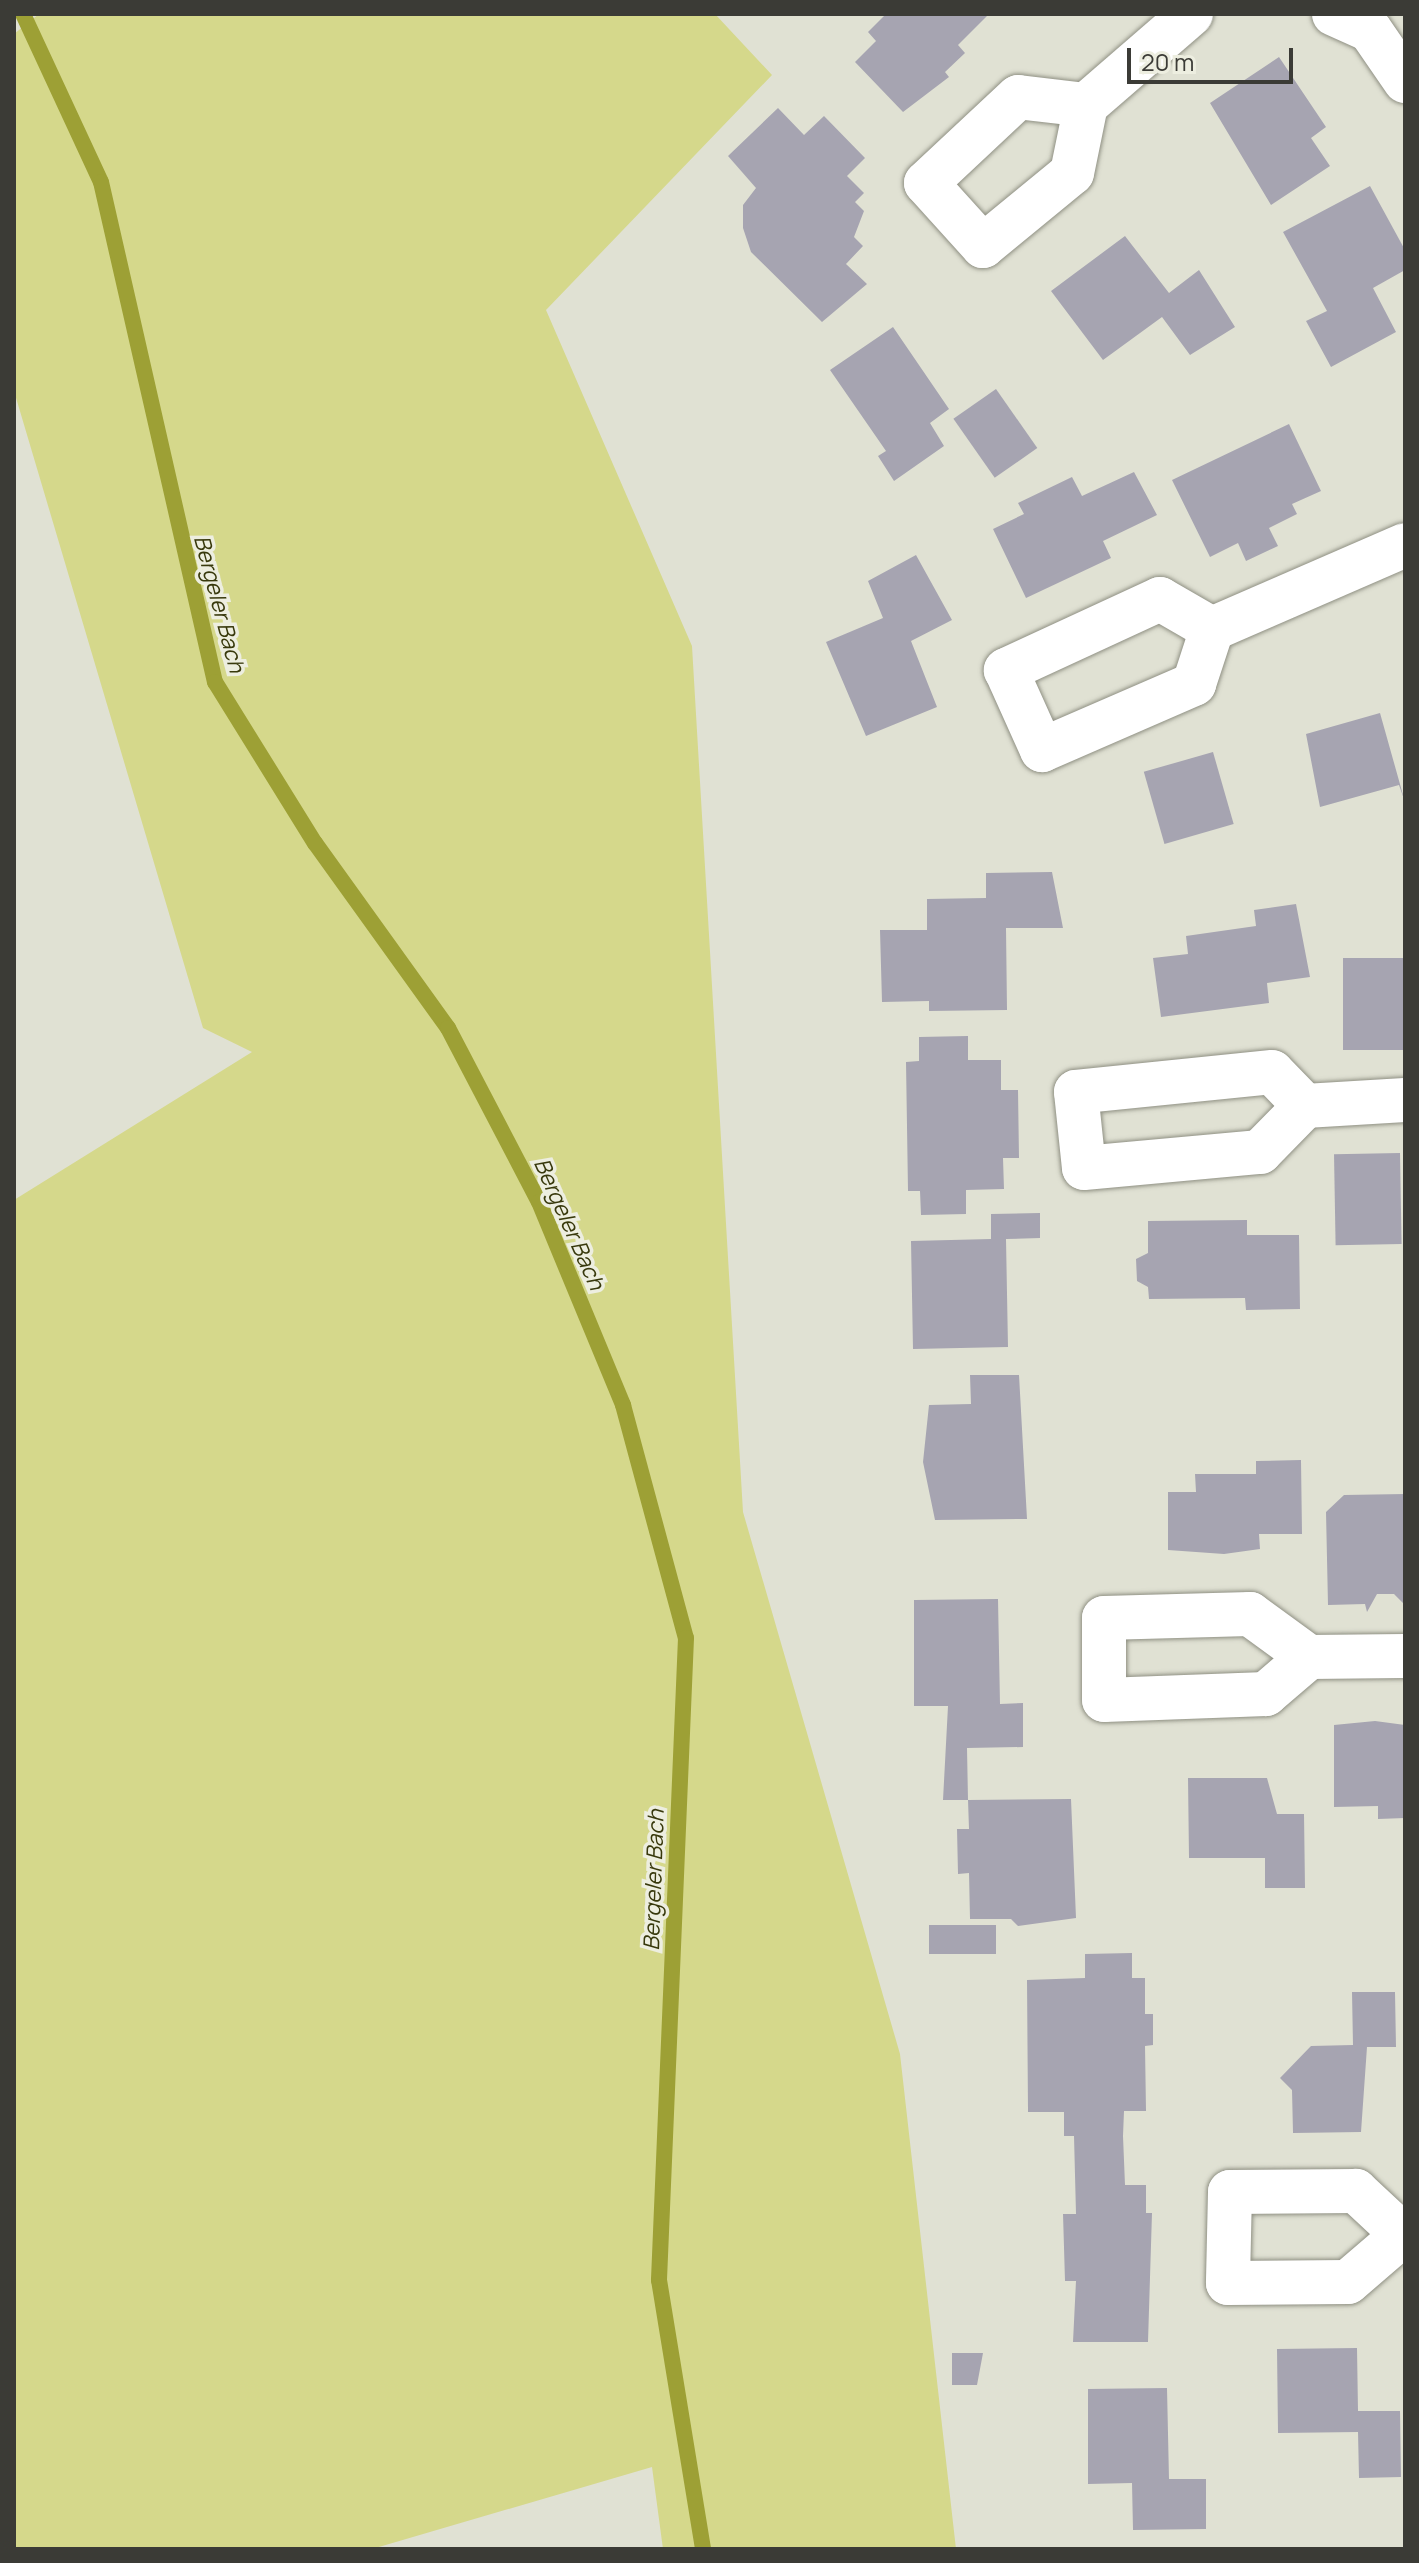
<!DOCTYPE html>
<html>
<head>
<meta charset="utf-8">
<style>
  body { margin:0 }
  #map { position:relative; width:1419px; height:2563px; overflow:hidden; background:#e0e1d3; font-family:Manrope,sans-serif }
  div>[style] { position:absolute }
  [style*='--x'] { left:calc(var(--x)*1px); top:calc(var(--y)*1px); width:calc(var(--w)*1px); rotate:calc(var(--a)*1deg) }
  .green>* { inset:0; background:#d5d88b }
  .stream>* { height:16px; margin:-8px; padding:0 8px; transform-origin:8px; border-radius:8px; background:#9da035 }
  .building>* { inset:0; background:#a6a4b1; transform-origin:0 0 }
  .roads { filter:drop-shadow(0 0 2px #8f9083) drop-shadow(0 0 2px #8f9083) }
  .minor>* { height:44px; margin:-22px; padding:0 22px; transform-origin:22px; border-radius:22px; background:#fff }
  span { translate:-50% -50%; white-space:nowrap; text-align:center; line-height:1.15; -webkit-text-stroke:7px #edeee0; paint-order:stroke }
  .water-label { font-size:22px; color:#38390c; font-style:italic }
  .frame { position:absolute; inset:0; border:16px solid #3b3b36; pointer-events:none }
  .scale { position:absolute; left:1127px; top:48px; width:166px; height:36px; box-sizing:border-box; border:4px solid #3b3b36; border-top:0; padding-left:10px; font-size:24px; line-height:28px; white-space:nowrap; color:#3b3b36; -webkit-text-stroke:6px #edeee0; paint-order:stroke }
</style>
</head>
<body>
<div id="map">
  <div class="green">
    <div style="clip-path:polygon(39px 14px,715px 14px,772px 75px,546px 310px,692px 646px,743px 1512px,900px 2054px,956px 2549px,663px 2549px,652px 2467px,372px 2549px,14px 2549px,14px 1200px,252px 1052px,203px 1028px,14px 391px,14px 34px)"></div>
  </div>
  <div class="stream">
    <div style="--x:23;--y:14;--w:185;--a:65.1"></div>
    <div style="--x:101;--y:182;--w:513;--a:77.16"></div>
    <div style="--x:215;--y:682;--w:190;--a:58.2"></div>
    <div style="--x:315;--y:843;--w:228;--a:54.3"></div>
    <div style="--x:448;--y:1028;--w:196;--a:62.4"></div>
    <div style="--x:539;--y:1202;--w:220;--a:67.5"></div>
    <div style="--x:623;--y:1405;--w:241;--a:74.9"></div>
    <div style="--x:686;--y:1638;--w:643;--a:92.41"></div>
    <div style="--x:659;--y:2280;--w:273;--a:80.7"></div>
  </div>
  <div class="building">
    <div style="clip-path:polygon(886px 14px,989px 14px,958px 45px,965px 53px,945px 72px,949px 77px,903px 112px,855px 62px,876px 41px,868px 32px)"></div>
    <div style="clip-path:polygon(1279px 57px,1326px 127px,1311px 138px,1330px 166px,1271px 205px,1210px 103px)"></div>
    <div style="clip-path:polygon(778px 108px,804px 135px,824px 116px,865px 158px,847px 176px,864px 193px,855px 202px,864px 211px,854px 237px,863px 246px,846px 264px,867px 284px,822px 322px,751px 252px,743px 228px,743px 205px,756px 188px,728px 156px)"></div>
    <div style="clip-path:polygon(1370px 186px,1405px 250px,1405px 270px,1373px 288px,1396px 332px,1331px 367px,1306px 321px,1327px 311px,1283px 232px)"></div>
    <div style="clip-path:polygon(1125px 236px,1169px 293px,1199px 270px,1235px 327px,1190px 355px,1162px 317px,1103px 360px,1051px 291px)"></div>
    <div style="clip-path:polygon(893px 327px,949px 409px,930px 423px,944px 446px,894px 481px,878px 456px,886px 451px,830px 370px)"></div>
    <div style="left:996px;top:389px;width:72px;height:52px;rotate:55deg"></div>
    <div style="clip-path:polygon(1289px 424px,1321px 491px,1292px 504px,1297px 514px,1269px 528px,1278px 546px,1246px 561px,1238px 543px,1210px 557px,1172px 480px)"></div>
    <div style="clip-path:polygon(1134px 472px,1157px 515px,1103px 541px,1111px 558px,1026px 598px,993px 529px,1024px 514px,1018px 503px,1072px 477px,1082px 496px)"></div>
    <div style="clip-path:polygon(916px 555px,952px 620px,911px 641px,937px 707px,866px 736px,826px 642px,883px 618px,868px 581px)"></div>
    <div style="clip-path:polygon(1380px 713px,1405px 802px,1399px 785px,1320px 807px,1306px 734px)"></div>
    <div style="left:1213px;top:752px;width:75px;height:72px;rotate:74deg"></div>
    <div style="clip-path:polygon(1052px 872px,1063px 928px,1006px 928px,1007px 1010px,929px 1011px,929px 1001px,882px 1002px,880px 930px,927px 930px,927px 899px,986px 898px,986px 873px)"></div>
    <div style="clip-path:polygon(1296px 904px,1310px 977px,1267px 983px,1269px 1003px,1161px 1017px,1153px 958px,1188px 954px,1186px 936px,1256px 926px,1254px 910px)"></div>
    <div style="left:1405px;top:958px;width:92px;height:62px;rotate:90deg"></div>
    <div style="clip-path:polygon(968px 1036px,968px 1060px,1001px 1060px,1001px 1090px,1018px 1090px,1019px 1158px,1003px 1158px,1004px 1189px,966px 1190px,966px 1214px,921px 1215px,920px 1191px,908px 1191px,906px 1062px,919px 1061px,919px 1037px)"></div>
    <div style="left:1400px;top:1153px;width:91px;height:66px;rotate:89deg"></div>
    <div style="clip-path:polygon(1040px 1213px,1040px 1238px,1006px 1239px,1008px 1347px,913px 1349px,911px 1241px,991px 1239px,991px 1214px)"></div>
    <div style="clip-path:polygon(1247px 1220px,1247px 1235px,1299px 1235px,1300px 1309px,1246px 1310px,1245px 1298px,1149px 1299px,1148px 1287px,1137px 1281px,1136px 1259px,1148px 1253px,1148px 1221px)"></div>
    <div style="clip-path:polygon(970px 1375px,1019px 1375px,1027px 1519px,935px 1520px,923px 1462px,929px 1405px,971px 1404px)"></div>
    <div style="clip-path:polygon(1301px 1460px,1302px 1534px,1259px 1534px,1260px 1549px,1224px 1554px,1168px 1550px,1168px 1492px,1196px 1492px,1195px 1474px,1256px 1474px,1256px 1461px)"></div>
    <div style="clip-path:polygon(1405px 1494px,1405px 1605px,1394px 1594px,1377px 1594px,1367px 1612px,1365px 1604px,1328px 1605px,1326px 1512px,1344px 1495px)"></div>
    <div style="clip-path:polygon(998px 1599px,1000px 1704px,1023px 1703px,1023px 1747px,967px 1748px,968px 1800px,943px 1800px,948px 1706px,914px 1706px,914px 1600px)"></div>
    <div style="clip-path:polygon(1375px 1721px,1405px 1725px,1405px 1818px,1378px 1819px,1378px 1806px,1334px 1807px,1334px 1725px)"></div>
    <div style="clip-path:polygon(1188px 1778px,1267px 1778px,1277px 1814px,1304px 1814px,1305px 1888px,1265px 1888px,1265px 1858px,1189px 1858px)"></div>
    <div style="clip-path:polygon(1071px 1799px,1076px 1918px,1018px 1926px,1011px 1919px,970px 1919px,969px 1873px,958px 1874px,957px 1829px,969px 1829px,968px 1800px)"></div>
    <div style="left:929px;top:1925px;width:67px;height:29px"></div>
    <div style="clip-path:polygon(1132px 1953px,1132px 1978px,1145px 1978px,1145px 2014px,1153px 2014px,1153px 2045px,1145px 2046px,1146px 2111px,1124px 2111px,1123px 2136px,1125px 2185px,1146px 2185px,1146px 2213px,1152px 2213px,1148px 2342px,1073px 2342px,1076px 2281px,1065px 2281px,1063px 2214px,1076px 2214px,1074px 2136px,1064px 2136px,1064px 2112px,1028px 2112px,1027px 1980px,1085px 1978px,1085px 1954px)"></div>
    <div style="clip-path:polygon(1352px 1992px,1395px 1992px,1396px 2047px,1367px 2047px,1361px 2132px,1293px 2133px,1292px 2090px,1280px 2078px,1311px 2046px,1353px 2045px)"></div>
    <div style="clip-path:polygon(1357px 2348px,1358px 2411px,1400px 2411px,1401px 2477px,1359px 2478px,1358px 2432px,1278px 2433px,1277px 2349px)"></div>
    <div style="clip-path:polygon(952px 2353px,983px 2353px,977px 2385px,952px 2385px)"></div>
    <div style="clip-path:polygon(1167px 2388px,1169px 2479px,1206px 2479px,1206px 2529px,1133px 2530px,1132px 2483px,1088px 2484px,1088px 2389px)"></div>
  </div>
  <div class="roads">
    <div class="minor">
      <div style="--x:1334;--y:14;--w:39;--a:24"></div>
      <div style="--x:1370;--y:30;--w:62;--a:55.5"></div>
      <div style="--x:1086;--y:105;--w:68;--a:-173.3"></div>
      <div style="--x:1018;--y:97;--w:126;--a:136.9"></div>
      <div style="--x:926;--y:183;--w:85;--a:47.9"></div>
      <div style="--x:983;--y:246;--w:115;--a:-39.4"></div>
      <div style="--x:1072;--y:173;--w:69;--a:-78.4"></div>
      <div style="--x:1086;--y:105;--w:139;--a:-40.9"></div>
      <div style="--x:1212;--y:629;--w:60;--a:-150"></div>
      <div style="--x:1160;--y:599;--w:170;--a:155.2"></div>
      <div style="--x:1006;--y:670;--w:88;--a:65.8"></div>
      <div style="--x:1042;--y:750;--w:166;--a:-23.5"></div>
      <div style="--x:1194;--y:684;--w:58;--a:-71.9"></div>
      <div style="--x:1212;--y:629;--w:210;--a:-23.5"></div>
      <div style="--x:1305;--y:1106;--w:47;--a:-134.1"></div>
      <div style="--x:1272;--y:1072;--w:197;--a:174.2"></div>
      <div style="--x:1076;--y:1092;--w:76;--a:84"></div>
      <div style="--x:1084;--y:1168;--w:177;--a:-5.2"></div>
      <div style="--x:1260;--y:1152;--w:64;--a:-45.6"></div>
      <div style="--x:1305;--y:1106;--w:100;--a:-3.4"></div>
      <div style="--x:1309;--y:1657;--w:57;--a:139.3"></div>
      <div style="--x:1266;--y:1694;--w:162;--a:177.9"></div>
      <div style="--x:1104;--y:1700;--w:82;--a:-90"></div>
      <div style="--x:1104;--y:1618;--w:146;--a:-1.6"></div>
      <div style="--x:1250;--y:1614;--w:73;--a:36.1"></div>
      <div style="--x:1309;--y:1657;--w:96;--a:-0.6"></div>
      <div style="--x:1401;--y:2233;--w:62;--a:-137"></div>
      <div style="--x:1356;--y:2191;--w:126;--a:179.5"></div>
      <div style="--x:1230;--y:2192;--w:91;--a:91.3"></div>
      <div style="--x:1228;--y:2283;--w:120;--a:-0.5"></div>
      <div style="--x:1348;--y:2282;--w:75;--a:-40.7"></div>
    </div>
  </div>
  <div class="water-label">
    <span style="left:219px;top:604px;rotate:75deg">Bergeler Bach</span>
    <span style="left:569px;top:1224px;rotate:66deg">Bergeler Bach</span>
    <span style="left:654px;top:1880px;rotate:-88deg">Bergeler Bach</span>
  </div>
  <div class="frame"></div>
  <div class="scale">20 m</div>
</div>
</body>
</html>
